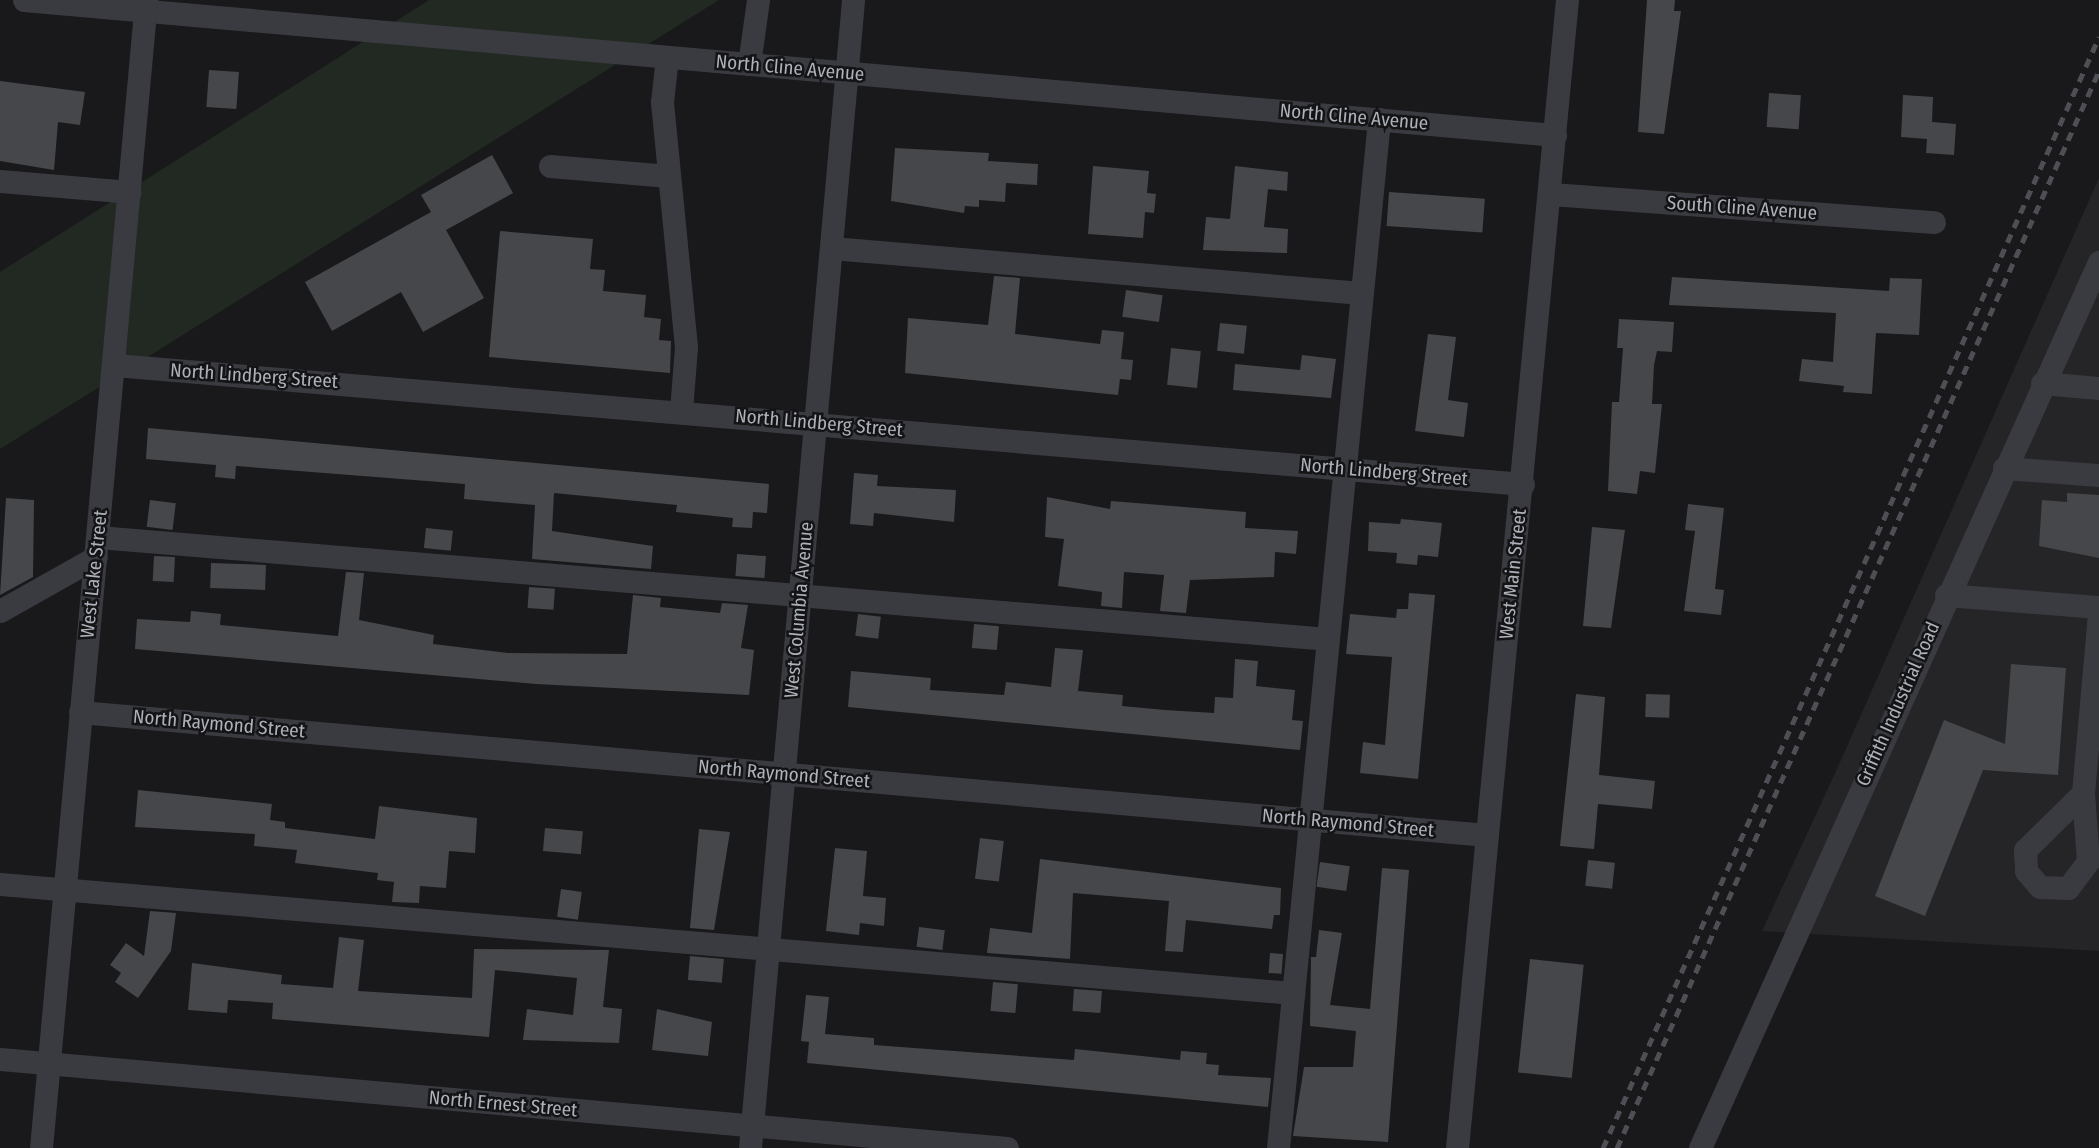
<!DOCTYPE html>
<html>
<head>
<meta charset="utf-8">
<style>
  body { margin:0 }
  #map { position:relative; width:2099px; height:1148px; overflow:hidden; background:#19191b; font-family:"Fira Sans Condensed",sans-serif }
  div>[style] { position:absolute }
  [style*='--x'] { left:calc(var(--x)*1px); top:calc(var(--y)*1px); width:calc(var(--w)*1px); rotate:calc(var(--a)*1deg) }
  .built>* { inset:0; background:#252528 }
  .green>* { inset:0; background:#212922 }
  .building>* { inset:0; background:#46474b; transform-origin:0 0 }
  .minor>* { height:23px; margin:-11.5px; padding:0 11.5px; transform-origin:11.5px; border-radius:11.5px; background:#3a3b40 }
  .rail>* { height:5px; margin-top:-2.5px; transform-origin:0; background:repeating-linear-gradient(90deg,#4d4f55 0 9px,transparent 0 16px) }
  span { translate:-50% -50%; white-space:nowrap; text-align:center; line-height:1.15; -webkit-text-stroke:5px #141416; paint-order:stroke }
  .street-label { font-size:19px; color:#acb1ba }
</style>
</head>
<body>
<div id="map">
  <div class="built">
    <div style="clip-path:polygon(2099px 178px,2099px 951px,1762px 931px,1837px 769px)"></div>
  </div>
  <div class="green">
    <div style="clip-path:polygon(429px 0,719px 0,0 449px,0 272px)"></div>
  </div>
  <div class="building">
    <div style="clip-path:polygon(1647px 0,1675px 0,1674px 11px,1681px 11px,1664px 134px,1638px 132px)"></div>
    <div style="left:209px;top:70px;width:30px;height:37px;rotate:4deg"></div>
    <div style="clip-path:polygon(0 81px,85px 92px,80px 125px,58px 122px,54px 170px,0 161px)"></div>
    <div style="left:1769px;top:93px;width:32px;height:34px;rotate:4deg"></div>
    <div style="clip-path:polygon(1903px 95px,1933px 97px,1932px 122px,1956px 124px,1954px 155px,1926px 153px,1927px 139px,1901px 137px)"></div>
    <div style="clip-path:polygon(895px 148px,989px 153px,988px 161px,1038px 164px,1037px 185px,1006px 183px,1005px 202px,979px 200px,979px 207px,965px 206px,964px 213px,891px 201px)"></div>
    <div style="clip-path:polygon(492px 155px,513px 193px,446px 230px,484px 298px,423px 332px,401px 292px,332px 331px,305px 282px,431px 212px,421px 195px)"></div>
    <div style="clip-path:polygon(1093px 166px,1149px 171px,1147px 193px,1156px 194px,1154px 213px,1145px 212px,1143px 238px,1088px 234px)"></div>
    <div style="clip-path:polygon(1235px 166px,1288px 172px,1287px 191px,1268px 189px,1264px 227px,1288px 229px,1287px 253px,1203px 250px,1206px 217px,1230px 219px)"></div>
    <div style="left:1389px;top:192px;width:96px;height:34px;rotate:4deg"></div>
    <div style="clip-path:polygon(500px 231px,593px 239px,590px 269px,605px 270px,603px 291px,646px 295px,644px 317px,661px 319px,659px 340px,671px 341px,670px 373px,489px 357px)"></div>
    <div style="clip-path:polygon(994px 276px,1020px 278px,1015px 334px,1100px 344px,1102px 330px,1124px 332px,1121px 359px,1133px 360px,1131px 380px,1120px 379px,1118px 395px,905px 373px,908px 318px,988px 325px)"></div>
    <div style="clip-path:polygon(1672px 277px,1889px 291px,1890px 278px,1922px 279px,1919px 335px,1876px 333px,1872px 394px,1843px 392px,1844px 386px,1799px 381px,1802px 359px,1833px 362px,1836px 313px,1669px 305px)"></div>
    <div style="left:1126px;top:290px;width:37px;height:27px;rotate:8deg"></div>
    <div style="clip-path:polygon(1619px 319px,1674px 322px,1672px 352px,1657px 351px,1654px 365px,1652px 404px,1662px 404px,1655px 473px,1640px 471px,1637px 494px,1608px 491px,1612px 402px,1619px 402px,1623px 348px,1617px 348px)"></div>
    <div style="left:1220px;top:323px;width:27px;height:28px;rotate:6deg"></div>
    <div style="clip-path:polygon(1428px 334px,1456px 337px,1448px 400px,1468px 403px,1464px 437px,1415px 431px)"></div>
    <div style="left:1171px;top:348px;width:30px;height:37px;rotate:6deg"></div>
    <div style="clip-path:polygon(1302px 355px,1336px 359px,1331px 398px,1233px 390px,1235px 364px,1300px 370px)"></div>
    <div style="clip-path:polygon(148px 428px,769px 484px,767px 513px,753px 512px,752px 528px,732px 527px,733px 518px,676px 512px,677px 505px,554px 493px,552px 531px,653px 546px,651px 569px,532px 559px,535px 505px,464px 499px,465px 484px,236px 466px,235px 479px,215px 477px,216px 465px,146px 459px)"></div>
    <div style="clip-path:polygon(854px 473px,878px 475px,877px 486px,956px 490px,954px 522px,874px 513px,873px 526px,850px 524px)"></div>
    <div style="clip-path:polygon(2067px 493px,2099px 495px,2099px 558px,2039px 546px,2042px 500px,2067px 502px)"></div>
    <div style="clip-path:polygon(1047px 497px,1110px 509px,1111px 501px,1246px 512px,1245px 528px,1298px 531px,1296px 554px,1275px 552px,1274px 577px,1190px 580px,1186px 613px,1160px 611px,1164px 575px,1124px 572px,1122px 608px,1101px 606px,1102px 592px,1058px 586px,1064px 539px,1045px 537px)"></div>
    <div style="clip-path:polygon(6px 498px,34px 500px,33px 577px,0 595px)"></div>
    <div style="left:150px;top:500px;width:26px;height:27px;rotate:7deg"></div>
    <div style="clip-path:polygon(1688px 504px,1724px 508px,1715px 589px,1724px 590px,1721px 615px,1684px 611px,1695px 531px,1685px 530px)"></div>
    <div style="clip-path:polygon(1401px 519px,1442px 523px,1438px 557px,1418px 555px,1417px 565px,1396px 563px,1397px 553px,1368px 551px,1369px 522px,1400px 524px)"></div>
    <div style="clip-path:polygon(1592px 527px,1625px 530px,1611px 628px,1583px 626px)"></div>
    <div style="left:426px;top:528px;width:27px;height:20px;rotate:6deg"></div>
    <div style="left:737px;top:554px;width:29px;height:22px;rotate:4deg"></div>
    <div style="left:154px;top:556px;width:21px;height:25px;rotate:3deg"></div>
    <div style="left:211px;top:563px;width:55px;height:25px;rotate:2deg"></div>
    <div style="clip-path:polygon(346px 572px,364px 573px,359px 620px,434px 635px,433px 644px,508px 653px,627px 654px,633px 595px,661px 598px,660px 607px,720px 613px,722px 603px,748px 605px,741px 648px,754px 650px,749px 695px,536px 684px,135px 649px,137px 619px,190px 622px,191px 611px,221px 614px,220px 625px,338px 636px)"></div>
    <div style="left:529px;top:587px;width:26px;height:21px;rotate:4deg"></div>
    <div style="clip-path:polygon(1409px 593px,1435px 595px,1418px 779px,1360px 773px,1363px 742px,1385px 745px,1392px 657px,1346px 654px,1350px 614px,1396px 618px,1397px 609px,1408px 609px)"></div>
    <div style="left:858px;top:614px;width:23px;height:22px;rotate:7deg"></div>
    <div style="left:974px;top:624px;width:25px;height:24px;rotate:5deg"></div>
    <div style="clip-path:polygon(1055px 648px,1083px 650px,1078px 691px,1123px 695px,1122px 706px,1165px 710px,1214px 713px,1215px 697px,1233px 698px,1235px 659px,1258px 661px,1256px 686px,1295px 690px,1292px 720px,1303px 721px,1300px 750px,848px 707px,851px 671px,931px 678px,930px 690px,1004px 695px,1006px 682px,1051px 687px)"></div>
    <div style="clip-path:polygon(2011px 664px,2066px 668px,2058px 775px,1983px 770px,1925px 916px,1875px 896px,1944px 720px,2005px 744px)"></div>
    <div style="clip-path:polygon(1576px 694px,1605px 697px,1599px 775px,1655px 781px,1652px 809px,1598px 804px,1594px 849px,1560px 846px)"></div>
    <div style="left:1646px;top:694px;width:24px;height:23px;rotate:2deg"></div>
    <div style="clip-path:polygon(138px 790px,272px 804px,270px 820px,285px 822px,285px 828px,375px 839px,379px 806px,477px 818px,475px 853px,449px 851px,446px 888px,420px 886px,419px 903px,392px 902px,394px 882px,377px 880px,378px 873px,295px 863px,297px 850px,254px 846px,255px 834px,135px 827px)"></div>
    <div style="left:545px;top:828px;width:38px;height:23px;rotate:5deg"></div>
    <div style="clip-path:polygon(699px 829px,730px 832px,714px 930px,690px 928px)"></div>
    <div style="left:980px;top:838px;width:24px;height:41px;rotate:7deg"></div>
    <div style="clip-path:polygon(835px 848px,867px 851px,863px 896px,886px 898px,884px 926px,860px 923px,859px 935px,826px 931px)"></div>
    <div style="clip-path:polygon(1040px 859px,1281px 888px,1280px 915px,1274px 915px,1272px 929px,1186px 920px,1183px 952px,1165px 951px,1169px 901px,1073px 893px,1070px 959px,987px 953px,990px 928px,1032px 933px)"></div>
    <div style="left:1588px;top:860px;width:27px;height:26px;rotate:6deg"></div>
    <div style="left:1320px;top:862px;width:30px;height:25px;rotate:8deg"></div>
    <div style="clip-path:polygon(1382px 868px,1409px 870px,1388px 1142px,1293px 1136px,1304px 1067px,1353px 1067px,1356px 1031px,1310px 1026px,1311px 957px,1316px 957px,1319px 930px,1342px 933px,1330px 1005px,1370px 1009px)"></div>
    <div style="left:561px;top:889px;width:21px;height:28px;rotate:8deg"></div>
    <div style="clip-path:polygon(150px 911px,176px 913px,171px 951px,138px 998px,115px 982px,121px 973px,110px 965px,126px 943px,144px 956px)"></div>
    <div style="left:919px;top:927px;width:26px;height:20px;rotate:7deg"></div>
    <div style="clip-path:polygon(339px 937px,364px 940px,358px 991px,472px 998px,474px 949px,609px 950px,603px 1007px,622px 1009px,619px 1043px,523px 1040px,527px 1009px,573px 1015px,577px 978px,495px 970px,489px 1037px,272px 1019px,273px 1003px,228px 1000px,227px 1013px,188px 1010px,192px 963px,282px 975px,281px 984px,333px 988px)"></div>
    <div style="left:1270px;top:953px;width:13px;height:20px;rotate:4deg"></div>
    <div style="left:690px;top:956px;width:34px;height:24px;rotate:5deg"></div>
    <div style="left:1530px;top:959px;width:54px;height:114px;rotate:6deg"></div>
    <div style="left:993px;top:982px;width:25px;height:29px;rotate:5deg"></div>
    <div style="left:1074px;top:989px;width:28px;height:22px;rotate:4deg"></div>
    <div style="clip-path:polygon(806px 995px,829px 997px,825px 1034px,874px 1038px,874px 1045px,1074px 1060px,1075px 1049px,1180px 1060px,1181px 1051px,1207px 1053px,1206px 1064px,1219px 1065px,1218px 1075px,1271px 1078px,1268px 1107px,807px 1063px,809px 1042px,801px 1041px)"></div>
    <div style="clip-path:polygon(657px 1009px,712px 1022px,708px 1056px,652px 1050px)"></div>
  </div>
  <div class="minor">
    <div style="--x:24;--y:0;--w:1537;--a:5.04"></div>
    <div style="--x:667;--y:57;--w:45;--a:96.3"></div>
    <div style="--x:662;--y:102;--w:246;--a:84.4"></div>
    <div style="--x:686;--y:347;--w:64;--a:94.5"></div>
    <div style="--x:749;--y:64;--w:65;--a:-82"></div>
    <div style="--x:550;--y:166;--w:119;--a:4.8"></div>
    <div style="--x:0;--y:181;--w:130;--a:4.8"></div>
    <div style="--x:1551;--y:194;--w:384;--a:4.2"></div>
    <div style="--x:832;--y:248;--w:531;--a:4.86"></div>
    <div style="--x:115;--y:365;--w:1413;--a:4.83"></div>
    <div style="--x:2042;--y:383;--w:57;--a:5"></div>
    <div style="--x:2004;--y:468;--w:95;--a:4.2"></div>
    <div style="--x:98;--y:537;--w:1233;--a:4.74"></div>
    <div style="--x:1946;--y:595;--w:153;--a:4.5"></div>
    <div style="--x:0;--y:611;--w:110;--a:-29.4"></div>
    <div style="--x:80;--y:712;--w:1412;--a:5"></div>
    <div style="--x:2083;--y:793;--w:81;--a:135.5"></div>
    <div style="--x:2025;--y:850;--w:21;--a:87"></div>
    <div style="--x:2026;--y:871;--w:21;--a:49"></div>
    <div style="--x:2040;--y:887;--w:28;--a:2"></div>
    <div style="--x:2068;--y:888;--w:34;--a:-53"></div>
    <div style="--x:2088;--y:861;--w:68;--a:-94.2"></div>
    <div style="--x:2083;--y:793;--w:181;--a:-84.9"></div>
    <div style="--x:0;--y:884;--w:1298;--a:4.82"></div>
    <div style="--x:0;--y:1059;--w:1011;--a:5.05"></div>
    <div style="--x:41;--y:1148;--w:1153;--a:-84.77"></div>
    <div style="--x:750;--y:1148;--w:1153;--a:-84.87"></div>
    <div style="--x:1278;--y:1148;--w:1034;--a:-84.39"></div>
    <div style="--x:1457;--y:1148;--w:1153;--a:-84.53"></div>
    <div style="--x:1700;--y:1148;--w:972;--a:-65.76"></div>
  </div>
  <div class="rail">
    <div style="--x:1603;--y:1148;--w:1217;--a:-65.94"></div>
    <div style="--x:1617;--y:1148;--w:1180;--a:-65.89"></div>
  </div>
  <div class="street-label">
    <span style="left:790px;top:68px;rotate:5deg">North Cline Avenue</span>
    <span style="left:1354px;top:117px;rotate:5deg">North Cline Avenue</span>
    <span style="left:1742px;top:208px;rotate:4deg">South Cline Avenue</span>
    <span style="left:254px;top:376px;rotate:4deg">North Lindberg Street</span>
    <span style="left:819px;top:423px;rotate:5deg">North Lindberg Street</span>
    <span style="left:1384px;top:472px;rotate:5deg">North Lindberg Street</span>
    <span style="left:94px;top:574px;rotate:-84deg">West Lake Street</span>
    <span style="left:1513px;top:574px;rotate:-84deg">West Main Street</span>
    <span style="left:799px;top:610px;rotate:-85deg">West Columbia Avenue</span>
    <span style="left:1898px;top:704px;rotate:-66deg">Griffith Industrial Road</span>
    <span style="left:219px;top:724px;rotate:5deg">North Raymond Street</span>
    <span style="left:784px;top:774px;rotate:5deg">North Raymond Street</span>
    <span style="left:1348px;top:823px;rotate:5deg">North Raymond Street</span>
    <span style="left:503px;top:1104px;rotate:5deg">North Ernest Street</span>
  </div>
</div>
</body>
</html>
